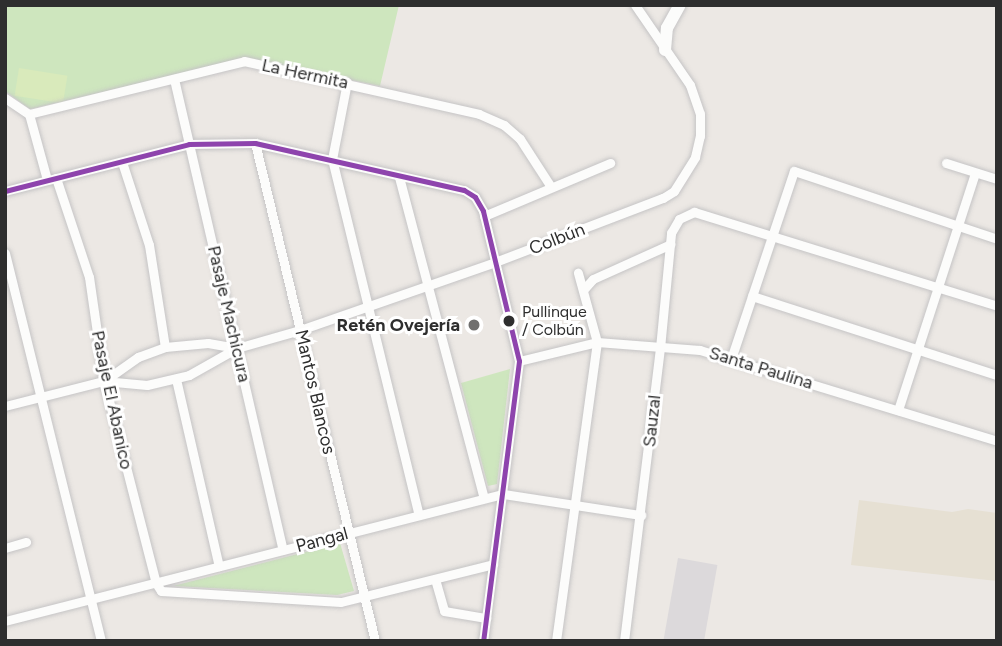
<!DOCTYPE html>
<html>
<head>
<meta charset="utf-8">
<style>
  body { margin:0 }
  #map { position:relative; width:1002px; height:646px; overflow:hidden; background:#ece8e4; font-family:Figtree,sans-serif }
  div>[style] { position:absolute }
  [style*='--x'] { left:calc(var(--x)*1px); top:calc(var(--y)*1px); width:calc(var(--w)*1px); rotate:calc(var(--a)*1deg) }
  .industrial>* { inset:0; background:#dcd9db; transform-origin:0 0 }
  .education>* { inset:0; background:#e6e0d3 }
  .green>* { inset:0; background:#cee6be }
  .pitch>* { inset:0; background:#d9eabb; transform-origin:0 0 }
  .roads { filter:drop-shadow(0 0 2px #c5c4c5) drop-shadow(0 0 2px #c5c4c5) }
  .street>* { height:9px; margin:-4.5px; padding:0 4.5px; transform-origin:4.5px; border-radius:4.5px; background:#fcfcfb }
  .secondary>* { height:12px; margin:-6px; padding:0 6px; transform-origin:6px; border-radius:6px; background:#fcfcfb }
  .bus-1>* { height:5px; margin:-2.5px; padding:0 2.5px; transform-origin:2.5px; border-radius:2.5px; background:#8e44ad }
  .dots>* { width:19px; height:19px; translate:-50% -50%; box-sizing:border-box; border:4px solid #fff; border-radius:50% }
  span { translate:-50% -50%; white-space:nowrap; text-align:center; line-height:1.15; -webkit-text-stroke:6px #fff; paint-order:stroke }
  .bus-label { font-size:16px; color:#2e2e2e }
  .left { translate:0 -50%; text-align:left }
  .street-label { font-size:18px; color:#2e2e2e }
  .poi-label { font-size:18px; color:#2e2e2e; font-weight:700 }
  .right { translate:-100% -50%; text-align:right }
  .frame { position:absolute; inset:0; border:7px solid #2e2e2e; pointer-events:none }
</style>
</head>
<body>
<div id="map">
  <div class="industrial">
    <div style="left:678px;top:558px;width:40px;height:84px;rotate:10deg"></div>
  </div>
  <div class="education">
    <div style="clip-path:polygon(859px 500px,952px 512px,968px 509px,997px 513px,997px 581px,851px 565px)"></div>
  </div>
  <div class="green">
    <div style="clip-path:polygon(5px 5px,399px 5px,380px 86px,247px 58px,30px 109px,5px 91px)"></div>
    <div style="clip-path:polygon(510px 369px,497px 484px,488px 486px,461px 383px)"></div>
    <div style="clip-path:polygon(340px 543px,354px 591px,337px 595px,173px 586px)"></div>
  </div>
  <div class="pitch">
    <div style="left:19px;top:68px;width:49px;height:28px;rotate:9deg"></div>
  </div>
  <div class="roads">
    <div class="street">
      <div style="--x:174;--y:79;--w:483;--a:77"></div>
      <div style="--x:347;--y:82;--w:78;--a:101"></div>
      <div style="--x:332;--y:159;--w:366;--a:76.3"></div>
      <div style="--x:5;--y:98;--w:29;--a:34"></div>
      <div style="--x:29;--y:114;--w:221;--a:-13.8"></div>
      <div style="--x:244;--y:61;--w:241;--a:12.7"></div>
      <div style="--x:479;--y:114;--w:27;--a:24"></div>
      <div style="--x:504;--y:125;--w:21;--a:41"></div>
      <div style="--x:520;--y:139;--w:57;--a:57.1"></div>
      <div style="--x:29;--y:114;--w:68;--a:74.7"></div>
      <div style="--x:255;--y:143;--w:512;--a:76.45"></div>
      <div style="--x:122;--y:162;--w:87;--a:72"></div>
      <div style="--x:149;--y:245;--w:103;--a:81.1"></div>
      <div style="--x:946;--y:163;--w:53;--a:17.4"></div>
      <div style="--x:399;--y:177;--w:332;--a:75.2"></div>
      <div style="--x:56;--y:178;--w:104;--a:71.6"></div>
      <div style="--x:89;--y:277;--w:105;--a:81.8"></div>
      <div style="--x:104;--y:381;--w:209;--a:75.6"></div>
      <div style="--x:156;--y:583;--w:9;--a:58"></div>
      <div style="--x:161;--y:591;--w:180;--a:3.5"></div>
      <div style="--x:341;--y:602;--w:157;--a:-14"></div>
      <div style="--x:5;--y:191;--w:190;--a:-14.3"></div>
      <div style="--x:189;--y:144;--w:66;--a:-0.9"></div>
      <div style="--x:255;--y:143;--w:214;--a:12.7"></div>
      <div style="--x:464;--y:190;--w:13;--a:32"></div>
      <div style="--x:475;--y:197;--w:16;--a:60"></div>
      <div style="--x:483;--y:211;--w:154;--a:76.5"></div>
      <div style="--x:519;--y:361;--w:282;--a:97.3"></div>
      <div style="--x:484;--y:216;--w:137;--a:-22.8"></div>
      <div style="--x:5;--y:253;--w:400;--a:76.1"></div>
      <div style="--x:584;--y:289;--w:13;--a:-48"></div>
      <div style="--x:593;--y:279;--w:85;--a:-24.2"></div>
      <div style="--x:752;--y:296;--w:257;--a:17.9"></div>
      <div style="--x:731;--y:359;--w:198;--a:-71.5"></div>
      <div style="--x:794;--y:171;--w:214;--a:18.5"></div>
      <div style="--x:519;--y:361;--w:80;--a:-13.7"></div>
      <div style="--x:597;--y:342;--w:103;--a:4.4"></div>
      <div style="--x:700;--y:350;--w:311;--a:17"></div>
      <div style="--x:176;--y:379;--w:192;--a:77.1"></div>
      <div style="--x:104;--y:381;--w:43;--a:5.3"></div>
      <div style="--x:147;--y:385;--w:43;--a:-13.4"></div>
      <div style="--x:189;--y:375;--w:55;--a:-29.4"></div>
      <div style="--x:237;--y:348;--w:66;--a:-15.9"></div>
      <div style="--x:300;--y:330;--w:207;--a:-19.2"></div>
      <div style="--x:495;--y:262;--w:180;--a:-20.9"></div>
      <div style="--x:663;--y:198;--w:13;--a:-32"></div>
      <div style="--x:674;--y:191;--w:40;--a:-58"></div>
      <div style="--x:695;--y:157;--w:22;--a:-77"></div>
      <div style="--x:700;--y:136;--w:22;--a:-90"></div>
      <div style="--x:700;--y:114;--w:31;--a:-109"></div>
      <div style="--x:690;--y:85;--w:97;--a:-124.5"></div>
      <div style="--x:5;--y:406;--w:102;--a:-14.2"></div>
      <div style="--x:104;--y:381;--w:42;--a:-35.2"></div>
      <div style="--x:138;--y:357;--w:29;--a:-20"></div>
      <div style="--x:165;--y:347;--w:43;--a:-5.3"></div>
      <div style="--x:208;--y:343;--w:29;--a:10"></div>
      <div style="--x:898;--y:410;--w:249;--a:-72"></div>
      <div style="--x:5;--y:548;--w:22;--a:-16"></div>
      <div style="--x:435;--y:579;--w:33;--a:74"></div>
      <div style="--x:444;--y:611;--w:43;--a:9.5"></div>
      <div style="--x:5;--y:621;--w:514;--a:-14.31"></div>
      <div style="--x:503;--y:494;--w:140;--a:8.7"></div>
      <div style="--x:556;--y:641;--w:302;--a:-82.2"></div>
      <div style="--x:597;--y:342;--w:72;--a:-105.4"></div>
      <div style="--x:624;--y:641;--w:295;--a:-83"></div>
      <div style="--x:660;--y:348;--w:116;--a:-84.5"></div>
      <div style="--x:671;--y:233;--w:16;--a:-60"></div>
      <div style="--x:679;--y:219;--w:17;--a:-25"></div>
      <div style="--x:694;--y:212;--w:317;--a:17.2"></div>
    </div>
    <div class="secondary">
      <div style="--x:665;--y:50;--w:22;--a:-85"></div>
      <div style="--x:667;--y:28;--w:26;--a:-61"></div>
    </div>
  </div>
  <div class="bus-1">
    <div style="--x:5;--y:191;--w:190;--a:-14.3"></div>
    <div style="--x:189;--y:144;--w:66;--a:-0.9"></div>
    <div style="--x:255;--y:143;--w:214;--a:12.7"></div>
    <div style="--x:464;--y:190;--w:13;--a:32"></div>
    <div style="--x:475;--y:197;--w:16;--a:60"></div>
    <div style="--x:483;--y:211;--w:154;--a:76.5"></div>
    <div style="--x:519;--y:361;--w:282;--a:97.3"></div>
  </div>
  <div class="dots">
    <div style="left:509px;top:321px;background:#2e2e2e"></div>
    <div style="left:474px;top:325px;background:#706f6e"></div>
  </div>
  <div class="bus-label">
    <span class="left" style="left:522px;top:321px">Pullinque<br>/ Colbún</span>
  </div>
  <div class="street-label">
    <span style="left:305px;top:74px;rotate:12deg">La Hermita</span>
    <span style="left:557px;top:239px;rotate:-21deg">Colbún</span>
    <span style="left:229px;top:314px;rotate:77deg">Pasaje Machicura</span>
    <span style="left:761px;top:368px;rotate:17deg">Santa Paulina</span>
    <span style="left:315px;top:392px;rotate:77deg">Mantos Blancos</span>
    <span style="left:112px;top:400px;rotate:78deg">Pasaje El Abanico</span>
    <span style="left:652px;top:421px;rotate:-84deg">Sauzal</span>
    <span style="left:322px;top:540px;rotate:-15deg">Pangal</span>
  </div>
  <div class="poi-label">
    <span class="right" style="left:460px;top:325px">Retén Ovejería</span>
  </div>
  <div class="frame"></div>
</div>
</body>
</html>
